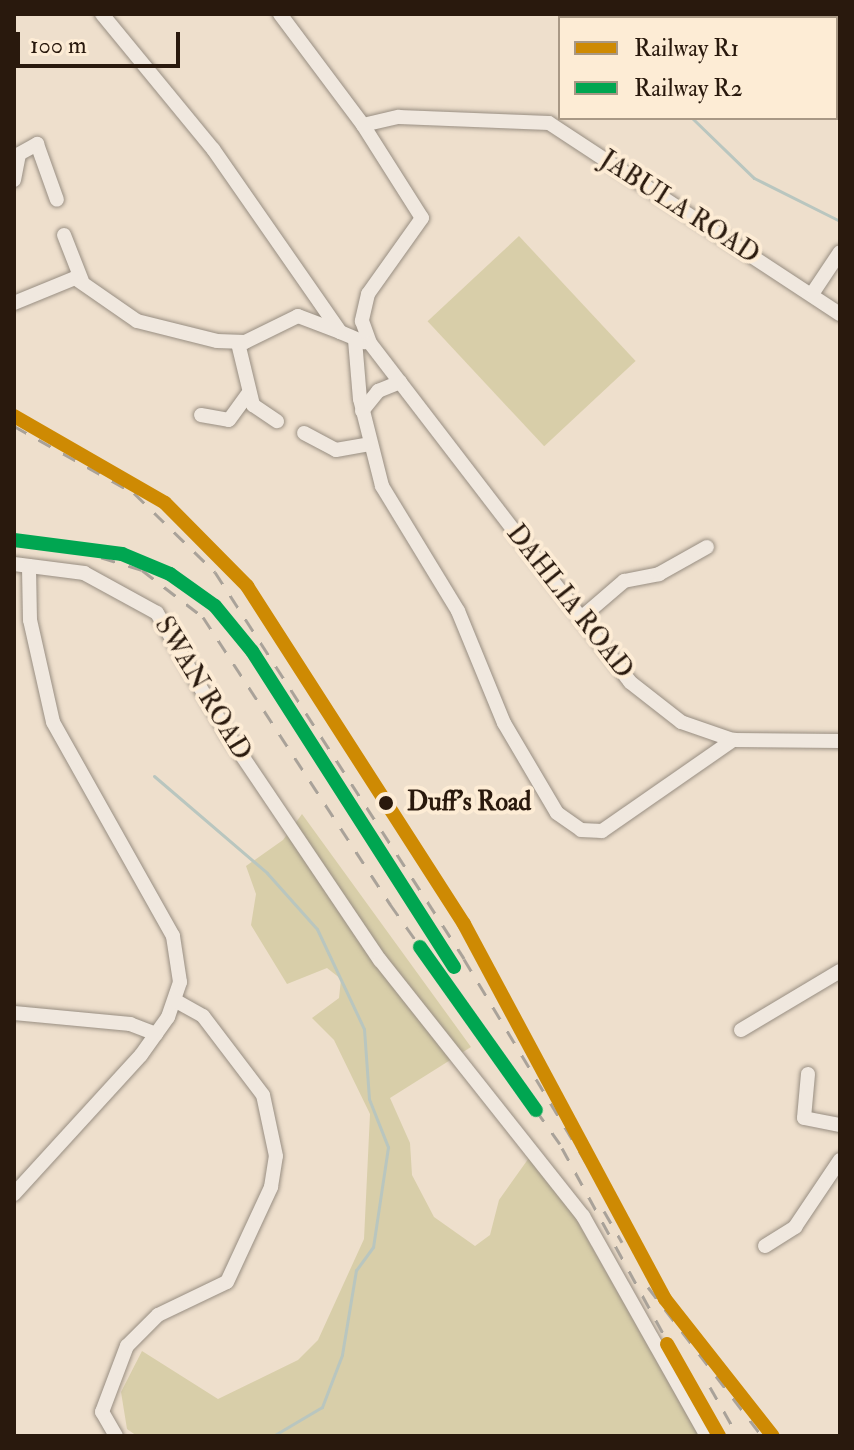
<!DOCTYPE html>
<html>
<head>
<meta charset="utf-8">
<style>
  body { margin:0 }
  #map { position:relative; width:854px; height:1450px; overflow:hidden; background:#eedfcc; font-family:"IM FELL Double Pica",serif }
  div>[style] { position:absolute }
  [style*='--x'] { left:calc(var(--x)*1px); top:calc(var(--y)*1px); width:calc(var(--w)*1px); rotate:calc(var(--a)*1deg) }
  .green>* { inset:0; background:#d8cea9; transform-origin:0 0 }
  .stream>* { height:3px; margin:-1.5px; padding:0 1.5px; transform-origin:1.5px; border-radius:1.5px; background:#b9c6bf }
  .roads { filter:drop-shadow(0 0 2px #988e82) drop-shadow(0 0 2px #988e82) }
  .street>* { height:14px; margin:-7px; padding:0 7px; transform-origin:7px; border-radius:7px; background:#f0e8df }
  .rail>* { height:3px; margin-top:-1.5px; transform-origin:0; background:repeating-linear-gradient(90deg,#a9a299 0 14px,transparent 0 28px) }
  .rail-1>* { height:14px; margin:-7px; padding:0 7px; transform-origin:7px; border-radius:7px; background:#ce8a03 }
  .rail-2>* { height:14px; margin:-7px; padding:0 7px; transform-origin:7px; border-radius:7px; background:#00a651 }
  .dots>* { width:22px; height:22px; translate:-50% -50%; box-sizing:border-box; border:4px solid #fdecd5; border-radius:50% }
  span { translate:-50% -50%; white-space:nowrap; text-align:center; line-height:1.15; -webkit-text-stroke:8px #fdecd5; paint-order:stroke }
  .street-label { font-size:26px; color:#29190d }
  .stop-label { font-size:26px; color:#29190d; font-weight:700 }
  .left { translate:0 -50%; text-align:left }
  .frame { position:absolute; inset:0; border:16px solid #29190d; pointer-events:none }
  .legend { position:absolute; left:558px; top:16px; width:280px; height:104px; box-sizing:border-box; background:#fdecd5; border:2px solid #a89885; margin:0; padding:10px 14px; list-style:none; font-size:24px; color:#29190d }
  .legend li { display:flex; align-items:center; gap:16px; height:40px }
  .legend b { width:40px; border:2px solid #a89885 }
  .scale { position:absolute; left:16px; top:32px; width:164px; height:36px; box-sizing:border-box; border:4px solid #29190d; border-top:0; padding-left:10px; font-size:24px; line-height:28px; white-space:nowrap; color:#29190d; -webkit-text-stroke:6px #fdecd5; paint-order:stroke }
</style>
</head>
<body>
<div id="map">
  <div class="green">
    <div style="left:519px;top:236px;width:171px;height:125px;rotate:47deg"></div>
    <div style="clip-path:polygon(302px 814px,471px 1047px,390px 1098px,410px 1143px,412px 1175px,434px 1217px,475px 1246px,490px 1235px,499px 1200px,536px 1148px,699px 1436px,137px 1436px,127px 1429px,121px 1392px,142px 1351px,218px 1399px,298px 1360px,318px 1340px,364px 1239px,370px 1114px,334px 1040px,312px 1018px,339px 998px,341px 979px,327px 968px,287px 984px,251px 925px,256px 894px,246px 866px,283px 840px)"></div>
  </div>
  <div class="stream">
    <div style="--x:601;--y:14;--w:5;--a:53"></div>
    <div style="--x:692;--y:118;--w:86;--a:44.1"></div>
    <div style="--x:754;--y:178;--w:96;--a:26.6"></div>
    <div style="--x:154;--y:776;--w:149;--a:40.6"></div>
    <div style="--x:267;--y:873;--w:75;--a:48.2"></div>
    <div style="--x:317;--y:929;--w:110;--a:64.8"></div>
    <div style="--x:364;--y:1029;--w:70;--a:85.9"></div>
    <div style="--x:369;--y:1099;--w:52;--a:68.4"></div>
    <div style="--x:388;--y:1147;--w:101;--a:98.5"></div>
    <div style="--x:373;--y:1247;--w:29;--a:126"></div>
    <div style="--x:356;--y:1270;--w:86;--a:99.4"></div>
    <div style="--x:342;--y:1355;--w:56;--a:111"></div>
    <div style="--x:322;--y:1407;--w:57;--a:149.4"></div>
  </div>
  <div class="roads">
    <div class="street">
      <div style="--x:102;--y:14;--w:175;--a:50.6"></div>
      <div style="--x:213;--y:149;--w:223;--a:55.2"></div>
      <div style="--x:340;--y:332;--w:26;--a:23"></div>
      <div style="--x:280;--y:14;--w:139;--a:53.2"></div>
      <div style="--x:363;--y:125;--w:37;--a:-13"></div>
      <div style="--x:399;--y:117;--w:150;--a:2.3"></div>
      <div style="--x:549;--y:123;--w:348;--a:33.3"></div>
      <div style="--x:754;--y:14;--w:5;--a:53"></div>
      <div style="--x:836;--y:71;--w:6;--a:-45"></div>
      <div style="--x:836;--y:94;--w:5;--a:37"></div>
      <div style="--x:363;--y:125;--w:110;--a:57.6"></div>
      <div style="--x:422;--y:218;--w:93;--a:125.4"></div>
      <div style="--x:368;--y:294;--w:28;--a:103"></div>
      <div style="--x:362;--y:321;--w:23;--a:70"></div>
      <div style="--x:370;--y:343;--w:427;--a:52.5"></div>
      <div style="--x:630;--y:682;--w:65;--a:38.1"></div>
      <div style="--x:681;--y:722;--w:55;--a:19.1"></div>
      <div style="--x:733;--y:740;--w:107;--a:0.5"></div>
      <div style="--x:14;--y:180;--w:26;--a:-79"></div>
      <div style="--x:19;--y:154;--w:21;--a:-29"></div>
      <div style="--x:37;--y:144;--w:59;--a:70.3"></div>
      <div style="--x:64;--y:235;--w:49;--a:68.6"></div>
      <div style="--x:812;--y:294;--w:50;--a:-56.3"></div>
      <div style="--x:14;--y:303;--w:66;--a:-22.3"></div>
      <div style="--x:75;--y:278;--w:75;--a:34.7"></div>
      <div style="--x:137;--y:321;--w:82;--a:14"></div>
      <div style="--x:217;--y:341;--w:28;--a:2"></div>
      <div style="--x:245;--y:342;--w:59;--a:-26.1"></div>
      <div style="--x:298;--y:316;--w:45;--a:20.9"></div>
      <div style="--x:355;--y:340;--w:59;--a:85.2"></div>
      <div style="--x:360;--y:399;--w:90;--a:75.8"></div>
      <div style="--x:382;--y:486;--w:146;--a:58.7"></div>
      <div style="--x:458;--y:611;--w:121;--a:67.7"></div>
      <div style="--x:504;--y:723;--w:104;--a:59.5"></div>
      <div style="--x:557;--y:813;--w:29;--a:35"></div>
      <div style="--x:581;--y:830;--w:21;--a:3"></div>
      <div style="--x:602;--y:831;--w:160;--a:-34.8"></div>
      <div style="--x:238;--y:343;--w:64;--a:76.4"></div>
      <div style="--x:253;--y:405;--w:29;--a:34"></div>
      <div style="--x:362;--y:411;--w:26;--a:-51"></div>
      <div style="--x:378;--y:391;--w:24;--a:-22"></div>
      <div style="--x:201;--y:415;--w:28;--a:10"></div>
      <div style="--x:229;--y:420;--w:32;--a:-54"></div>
      <div style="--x:304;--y:433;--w:36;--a:28"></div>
      <div style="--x:336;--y:450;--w:34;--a:-10"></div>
      <div style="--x:14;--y:564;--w:71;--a:7.3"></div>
      <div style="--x:84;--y:573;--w:83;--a:28.7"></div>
      <div style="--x:157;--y:613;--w:141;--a:59.8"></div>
      <div style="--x:228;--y:735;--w:272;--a:56"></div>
      <div style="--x:380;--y:960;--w:327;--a:51.6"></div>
      <div style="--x:583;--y:1216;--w:253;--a:60.6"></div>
      <div style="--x:581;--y:618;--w:57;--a:-40.7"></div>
      <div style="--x:624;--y:581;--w:36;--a:-11"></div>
      <div style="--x:659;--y:574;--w:55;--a:-29.4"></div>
      <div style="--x:14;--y:1013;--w:117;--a:5.4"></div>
      <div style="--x:130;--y:1024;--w:28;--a:21"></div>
      <div style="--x:741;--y:1030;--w:115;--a:-30.8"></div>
      <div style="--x:808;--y:1074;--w:44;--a:95.2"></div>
      <div style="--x:804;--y:1118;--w:37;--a:11"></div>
      <div style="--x:14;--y:1194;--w:188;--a:-47.6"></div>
      <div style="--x:141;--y:1055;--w:47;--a:-54.6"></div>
      <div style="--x:168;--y:1017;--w:37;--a:-71"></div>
      <div style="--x:180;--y:982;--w:47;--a:-98.7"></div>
      <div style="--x:173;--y:936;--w:245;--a:-119.3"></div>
      <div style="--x:53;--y:722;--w:105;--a:-102.7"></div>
      <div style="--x:30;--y:620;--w:54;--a:-91.1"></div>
      <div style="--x:765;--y:1246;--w:36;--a:-32"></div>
      <div style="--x:795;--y:1227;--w:81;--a:-56.1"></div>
      <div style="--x:116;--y:1436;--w:28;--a:-120"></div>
      <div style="--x:102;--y:1412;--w:71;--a:-69.3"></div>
      <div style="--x:127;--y:1346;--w:44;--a:-45"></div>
      <div style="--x:158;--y:1315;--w:76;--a:-25.6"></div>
      <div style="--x:227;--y:1282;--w:105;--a:-65.1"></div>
      <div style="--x:271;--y:1187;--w:31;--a:-81"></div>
      <div style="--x:276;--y:1156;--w:62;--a:-102"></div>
      <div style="--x:263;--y:1095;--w:99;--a:-127.2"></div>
      <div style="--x:203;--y:1016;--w:31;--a:-151"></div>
    </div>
  </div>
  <div class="rail">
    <div style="--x:14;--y:426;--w:137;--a:29.2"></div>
    <div style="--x:134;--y:493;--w:113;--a:44.3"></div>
    <div style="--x:215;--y:572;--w:460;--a:57.2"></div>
    <div style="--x:464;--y:959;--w:305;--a:59"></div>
    <div style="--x:48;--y:541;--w:98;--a:17.1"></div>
    <div style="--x:142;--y:570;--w:77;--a:37.6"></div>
    <div style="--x:203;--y:617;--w:343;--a:56.9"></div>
    <div style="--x:390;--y:904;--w:294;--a:54.7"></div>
    <div style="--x:562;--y:1148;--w:328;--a:61.4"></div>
    <div style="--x:604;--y:1211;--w:36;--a:60"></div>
    <div style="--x:649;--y:1270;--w:28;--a:63"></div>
    <div style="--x:648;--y:1287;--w:188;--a:52.6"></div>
    <div style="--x:710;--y:1387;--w:56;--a:60.3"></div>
  </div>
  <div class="rail-1">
    <div style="--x:14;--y:416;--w:174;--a:29.9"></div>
    <div style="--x:165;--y:503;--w:117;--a:45.3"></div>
    <div style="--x:247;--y:586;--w:402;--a:57.3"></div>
    <div style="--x:464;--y:924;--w:425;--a:61.8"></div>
    <div style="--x:665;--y:1299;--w:174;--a:51.8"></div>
    <div style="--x:667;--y:1344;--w:106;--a:60.5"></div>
  </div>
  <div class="rail-2">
    <div style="--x:14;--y:540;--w:109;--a:7.4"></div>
    <div style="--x:122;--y:554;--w:52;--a:22.6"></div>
    <div style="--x:170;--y:574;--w:55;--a:35.4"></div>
    <div style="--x:215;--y:606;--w:58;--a:50.6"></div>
    <div style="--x:252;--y:651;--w:375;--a:57.4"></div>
    <div style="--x:420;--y:947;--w:200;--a:54.6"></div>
  </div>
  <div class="dots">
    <div style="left:386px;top:803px;background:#29190d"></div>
  </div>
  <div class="street-label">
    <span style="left:679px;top:208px;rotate:33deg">JABULA ROAD</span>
    <span style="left:569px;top:602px;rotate:52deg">DAHLIA ROAD</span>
    <span style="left:202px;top:689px;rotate:59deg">SWAN ROAD</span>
  </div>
  <div class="stop-label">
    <span class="left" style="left:407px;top:803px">Duff's Road</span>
  </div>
  <div class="frame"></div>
  <ul class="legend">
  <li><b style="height:10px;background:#ce8a03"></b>Railway R1</li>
  <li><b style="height:10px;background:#00a651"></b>Railway R2</li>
  </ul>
  <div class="scale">100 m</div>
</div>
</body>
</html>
